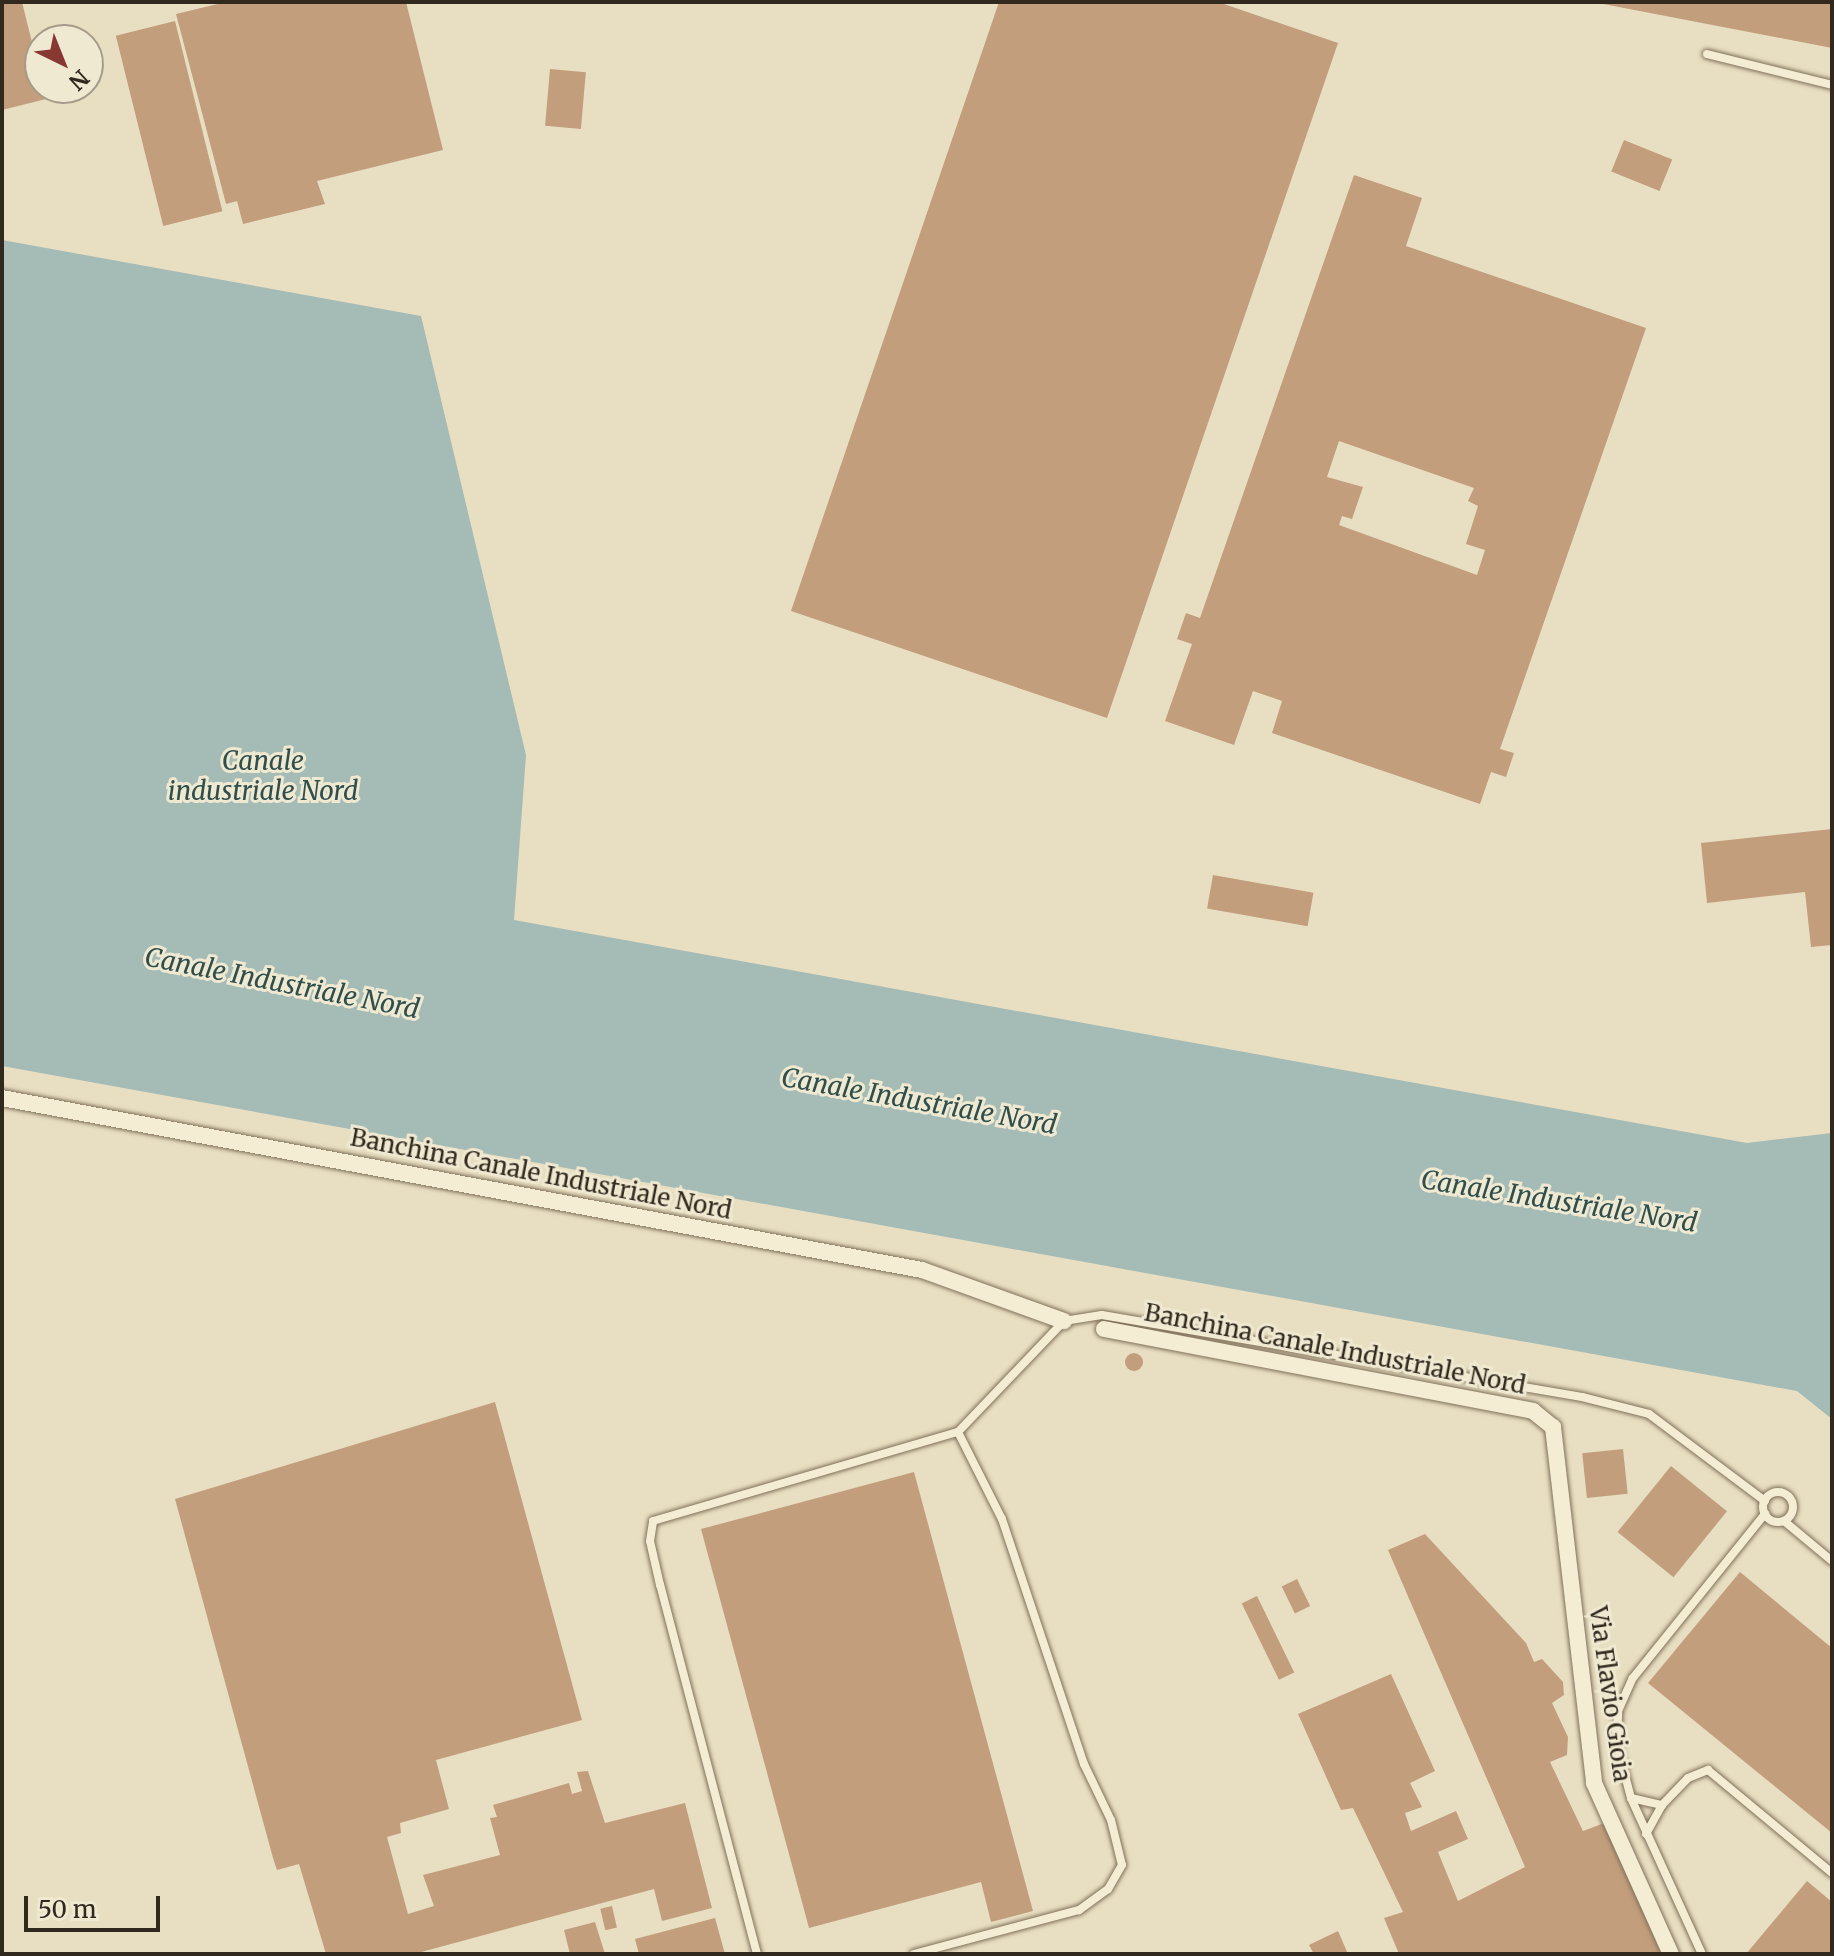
<!DOCTYPE html>
<html>
<head>
<meta charset="utf-8">
<style>
  body { margin:0 }
  #map { position:relative; width:1834px; height:1956px; overflow:hidden; background:#e8dfc2; font-family:Merriweather,serif }
  div>[style] { position:absolute }
  [style*='--x'] { left:calc(var(--x)*1px); top:calc(var(--y)*1px); width:calc(var(--w)*1px); rotate:calc(var(--a)*1deg) }
  .water>* { inset:0; background:#a4bbb6 }
  .building>* { inset:0; background:#c29e7c; transform-origin:0 0 }
  .round { border-radius:50% }
  .roads { filter:drop-shadow(0 0 2px #80715b) drop-shadow(0 0 2px #80715b) }
  .service>* { height:8px; margin:-4px; padding:0 4px; transform-origin:4px; border-radius:4px; background:#f4edd4 }
  .service>.ring { margin:-4px; padding:0; box-sizing:content-box; background:none; border:8px solid #f4edd4; border-radius:50% }
  .minor>* { height:16px; margin:-8px; padding:0 8px; transform-origin:8px; border-radius:8px; background:#f4edd4 }
  span { translate:-50% -50%; white-space:nowrap; text-align:center; line-height:1.15; -webkit-text-stroke:6px #f0e9d1; paint-order:stroke }
  .street-label { font-size:24px; color:#31281e }
  .water-label { font-size:26px; color:#2f4f4f; font-style:italic }
  .frame { position:absolute; inset:0; border:4px solid #31281e; pointer-events:none }
  .north { position:absolute; left:24px; top:24px; width:80px; height:80px; box-sizing:border-box; background:#f0e9d1; border:2px solid #a49c89; border-radius:50%; rotate:137deg; font-size:22px; font-weight:700; line-height:32px; text-align:center; color:#31281e }
  .north::after { content:''; display:block; margin:auto; width:28px; height:36px; background:#873833; clip-path:polygon(50% 0,100% 100%,50% 72%,0 100%) }
  .scale { position:absolute; left:24px; top:1896px; width:136px; height:36px; box-sizing:border-box; border:4px solid #31281e; border-top:0; padding-left:10px; font-size:24px; line-height:28px; white-space:nowrap; color:#31281e; -webkit-text-stroke:6px #f0e9d1; paint-order:stroke }
</style>
</head>
<body>
<div id="map">
  <div class="water">
    <div style="clip-path:polygon(2px 240px,421px 316px,526px 755px,514px 920px,1747px 1143px,1832px 1133px,1832px 1419px,1797px 1391px,2px 1066px)"></div>
  </div>
  <div class="building">
    <div style="clip-path:polygon(2px 2px,22px 2px,46px 99px,2px 110px)"></div>
    <div style="clip-path:polygon(226px 2px,406px 2px,443px 150px,317px 181px,325px 204px,243px 224px,237px 201px,226px 204px,176px 14px)"></div>
    <div style="clip-path:polygon(999px 2px,1218px 2px,1338px 43px,1107px 718px,791px 611px)"></div>
    <div style="clip-path:polygon(1598px 2px,1832px 2px,1832px 48px,1598px 3px)"></div>
    <div style="left:175px;top:21px;width:196px;height:61px;rotate:76deg"></div>
    <div style="left:550px;top:69px;width:36px;height:57px;rotate:5deg"></div>
    <div style="left:1624px;top:140px;width:52px;height:34px;rotate:22deg"></div>
    <div style="clip-path:polygon(evenodd,1354px 175px,1422px 198px,1406px 246px,1646px 328px,1500px 749px,1514px 753px,1506px 777px,1491px 772px,1480px 804px,1272px 733px,1282px 701px,1253px 691px,1234px 745px,1165px 721px,1192px 644px,1177px 639px,1186px 613px,1200px 618px,1354px 175px,1339px 441px,1474px 488px,1468px 501px,1478px 506px,1466px 544px,1485px 550px,1477px 575px,1339px 525px,1342px 516px,1352px 519px,1363px 487px,1327px 477px,1339px 441px)"></div>
    <div style="clip-path:polygon(1832px 829px,1832px 945px,1811px 947px,1805px 892px,1707px 903px,1701px 843px)"></div>
    <div style="left:1213px;top:875px;width:102px;height:34px;rotate:10deg"></div>
    <div class="round" style="left:1125px;top:1353px;width:18px;height:18px"></div>
    <div style="clip-path:polygon(495px 1402px,582px 1720px,436px 1760px,449px 1809px,400px 1823px,401px 1833px,387px 1837px,408px 1914px,434px 1906px,423px 1875px,500px 1855px,490px 1818px,497px 1817px,493px 1805px,569px 1783px,572px 1794px,582px 1791px,577px 1772px,588px 1771px,605px 1823px,685px 1803px,712px 1908px,662px 1921px,654px 1889px,414px 1954px,326px 1954px,299px 1864px,277px 1870px,273px 1858px,175px 1499px)"></div>
    <div style="left:1623px;top:1449px;width:45px;height:41px;rotate:84deg"></div>
    <div style="left:1671px;top:1466px;width:72px;height:85px;rotate:39deg"></div>
    <div style="clip-path:polygon(914px 1472px,1033px 1911px,991px 1922px,981px 1882px,809px 1928px,701px 1529px)"></div>
    <div style="clip-path:polygon(1425px 1534px,1526px 1643px,1534px 1662px,1542px 1659px,1563px 1682px,1564px 1695px,1552px 1703px,1568px 1737px,1567px 1755px,1550px 1762px,1583px 1831px,1607px 1822px,1661px 1954px,1399px 1954px,1384px 1918px,1403px 1912px,1353px 1808px,1341px 1810px,1298px 1714px,1391px 1674px,1435px 1771px,1410px 1783px,1422px 1807px,1405px 1813px,1411px 1831px,1456px 1811px,1468px 1839px,1438px 1852px,1458px 1901px,1525px 1867px,1388px 1550px)"></div>
    <div style="clip-path:polygon(1740px 1572px,1832px 1648px,1832px 1833px,1648px 1683px)"></div>
    <div style="left:1297px;top:1579px;width:30px;height:17px;rotate:64deg"></div>
    <div style="left:1257px;top:1596px;width:85px;height:17px;rotate:64deg"></div>
    <div style="clip-path:polygon(1807px 1881px,1832px 1902px,1832px 1954px,1746px 1954px)"></div>
    <div style="left:612px;top:1906px;width:22px;height:12px;rotate:77deg"></div>
    <div style="clip-path:polygon(715px 1918px,725px 1954px,639px 1954px,635px 1939px)"></div>
    <div style="clip-path:polygon(595px 1922px,605px 1954px,570px 1954px,564px 1930px)"></div>
    <div style="clip-path:polygon(1338px 1931px,1348px 1954px,1314px 1954px,1309px 1945px)"></div>
  </div>
  <div class="roads">
    <div class="service">
      <div style="--x:1707;--y:54;--w:129;--a:13.9"></div>
      <div style="--x:958;--y:1432;--w:153;--a:-46.3"></div>
      <div style="--x:1064;--y:1321;--w:38;--a:-9"></div>
      <div style="--x:1102;--y:1315;--w:487;--a:9.7"></div>
      <div style="--x:1582;--y:1397;--w:69;--a:14.2"></div>
      <div style="--x:1649;--y:1414;--w:145;--a:36.9"></div>
      <div class="ring" style="left:1763px;top:1492px;width:22px;height:22px"></div>
      <div style="--x:1784;--y:1521;--w:62;--a:39.8"></div>
      <div style="--x:1631;--y:1798;--w:32;--a:13"></div>
      <div style="--x:1646;--y:1834;--w:33;--a:-61"></div>
      <div style="--x:1662;--y:1805;--w:37;--a:-46"></div>
      <div style="--x:1688;--y:1778;--w:22;--a:-22"></div>
      <div style="--x:1708;--y:1770;--w:161;--a:39.7"></div>
      <div style="--x:757;--y:1954;--w:382;--a:-104.7"></div>
      <div style="--x:660;--y:1585;--w:45;--a:-102.8"></div>
      <div style="--x:650;--y:1541;--w:20;--a:-81"></div>
      <div style="--x:653;--y:1521;--w:318;--a:-16.3"></div>
      <div style="--x:958;--y:1432;--w:97;--a:63.2"></div>
      <div style="--x:1002;--y:1519;--w:258;--a:71.5"></div>
      <div style="--x:1084;--y:1764;--w:62;--a:64.3"></div>
      <div style="--x:1111;--y:1820;--w:46;--a:76.3"></div>
      <div style="--x:1122;--y:1865;--w:28;--a:120"></div>
      <div style="--x:1108;--y:1889;--w:36;--a:144"></div>
      <div style="--x:1079;--y:1910;--w:171;--a:165.1"></div>
      <div style="--x:1702;--y:1954;--w:171;--a:-114.5"></div>
      <div style="--x:1631;--y:1798;--w:55;--a:-104.8"></div>
      <div style="--x:1617;--y:1745;--w:34;--a:-88"></div>
      <div style="--x:1618;--y:1711;--w:36;--a:-66"></div>
      <div style="--x:1633;--y:1678;--w:211;--a:-51.2"></div>
    </div>
    <div class="minor">
      <div style="--x:2;--y:1098;--w:936;--a:10.59"></div>
      <div style="--x:922;--y:1270;--w:151;--a:19.8"></div>
      <div style="--x:1104;--y:1329;--w:437;--a:10.8"></div>
      <div style="--x:1533;--y:1411;--w:26;--a:39"></div>
      <div style="--x:1553;--y:1427;--w:358;--a:83.4"></div>
      <div style="--x:1594;--y:1783;--w:188;--a:65.8"></div>
    </div>
  </div>
  <div class="street-label">
    <span style="left:541px;top:1174px;rotate:11deg">Banchina Canale Industriale Nord</span>
    <span style="left:1335px;top:1349px;rotate:11deg">Banchina Canale Industriale Nord</span>
    <span style="left:1610px;top:1694px;rotate:82deg">Via Flavio Gioia</span>
  </div>
  <div class="water-label">
    <span style="left:263px;top:776px">Canale<br>industriale Nord</span>
    <span style="left:282px;top:983px;rotate:11deg">Canale Industriale Nord</span>
    <span style="left:919px;top:1101px;rotate:10deg">Canale Industriale Nord</span>
    <span style="left:1559px;top:1201px;rotate:9deg">Canale Industriale Nord</span>
  </div>
  <div class="frame"></div>
  <div class="north">N</div>
  <div class="scale">50 m</div>
</div>
</body>
</html>
